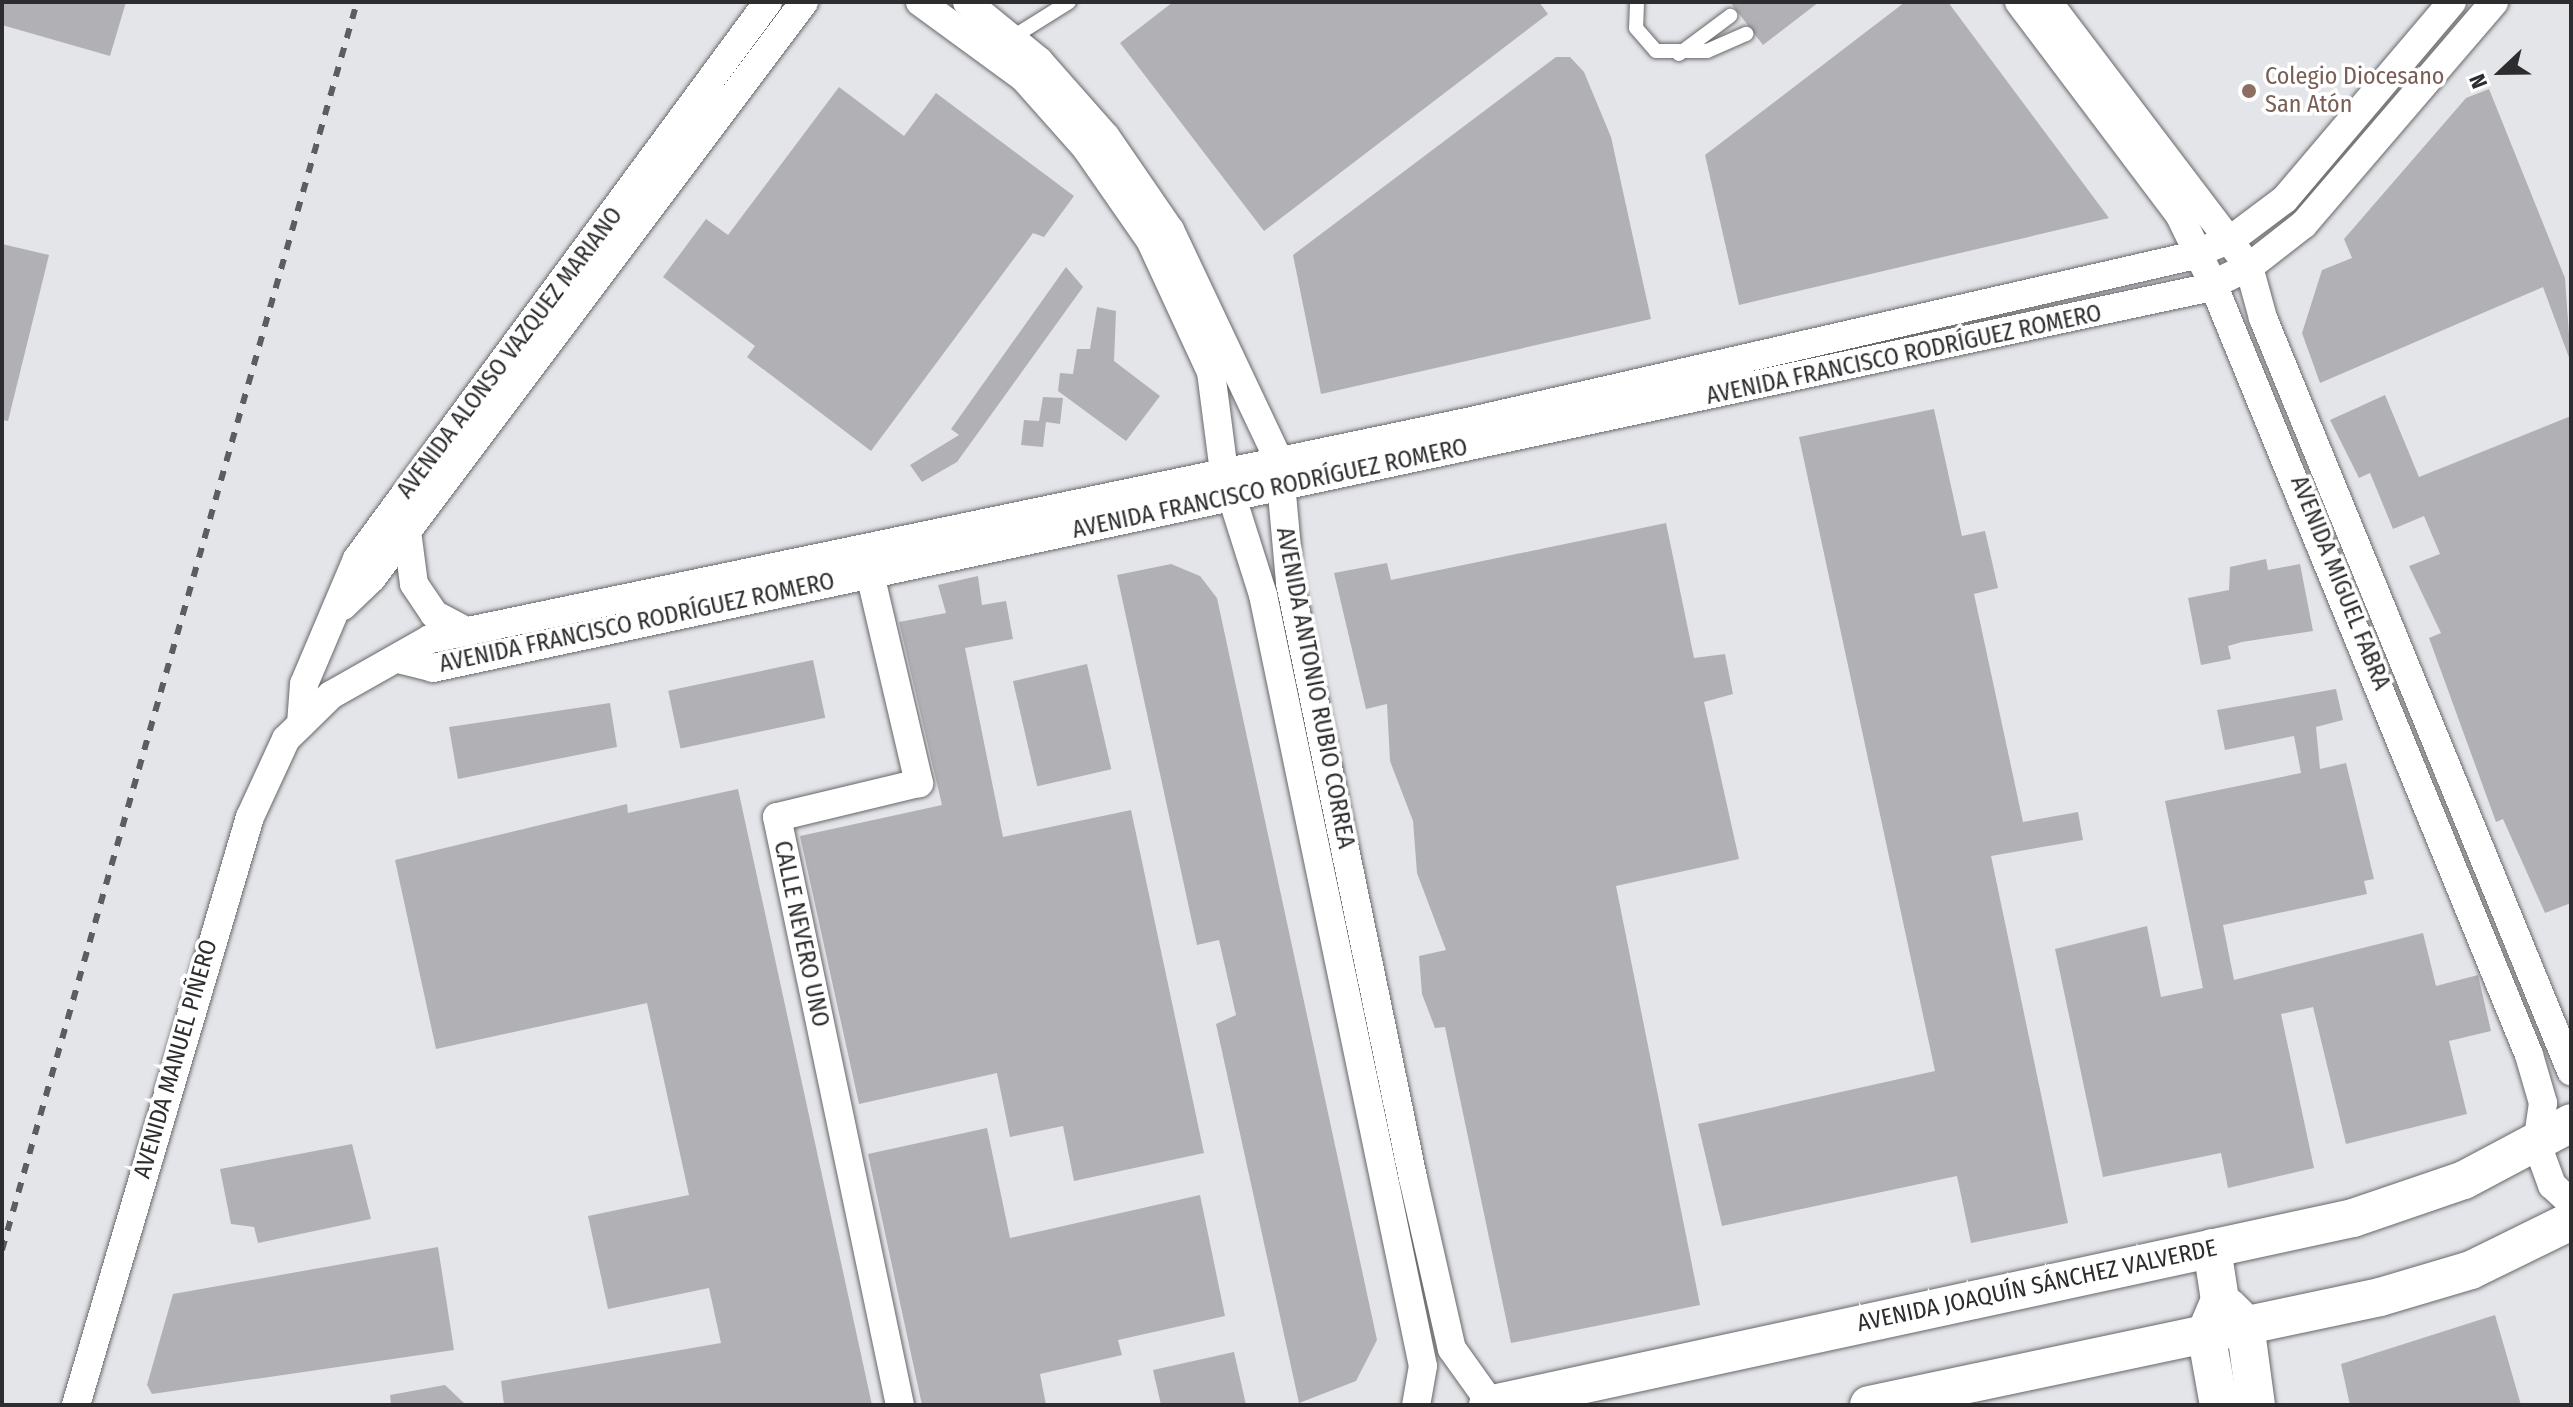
<!DOCTYPE html>
<html>
<head>
<meta charset="utf-8">
<style>
  body { margin:0 }
  #map { position:relative; width:2573px; height:1407px; overflow:hidden; background:#e4e5e9; font-family:"Fira Sans Condensed",sans-serif }
  div>[style] { position:absolute }
  [style*='--x'] { left:calc(var(--x)*1px); top:calc(var(--y)*1px); width:calc(var(--w)*1px); rotate:calc(var(--a)*1deg) }
  .building>* { inset:0; background:#b1b1b5; transform-origin:0 0 }
  .roads { filter:drop-shadow(0 0 2px #68686b) drop-shadow(0 0 2px #68686b) }
  .service>* { height:14px; margin:-7px; padding:0 7px; transform-origin:7px; border-radius:7px; background:#fff }
  .minor>* { height:28px; margin:-14px; padding:0 14px; transform-origin:14px; border-radius:14px; background:#fff }
  .secondary>* { height:38px; margin:-19px; padding:0 19px; transform-origin:19px; border-radius:19px; background:#fff }
  .rail>* { height:6px; margin-top:-3px; transform-origin:0; background:repeating-linear-gradient(90deg,#5d5d60 0 10px,transparent 0 20px) }
  .dots>* { width:22px; height:22px; translate:-50% -50%; box-sizing:border-box; border:4px solid #fff; border-radius:50% }
  span { translate:-50% -50%; white-space:nowrap; text-align:center; line-height:1.15; -webkit-text-stroke:7px #fff; paint-order:stroke }
  .education-label { font-size:24px; color:#785e54 }
  .left { translate:0 -50%; text-align:left }
  .street-label { font-size:24px; color:#2d2d2f }
  .frame { position:absolute; inset:0; border:4px solid #2d2d2f; pointer-events:none }
  .north { position:absolute; left:2461px; top:32px; width:80px; height:80px; -webkit-text-stroke:6px #fff; paint-order:stroke; rotate:248deg; font-size:22px; font-weight:700; line-height:32px; text-align:center; color:#2d2d2f }
  .north::after { content:''; display:block; margin:auto; width:28px; height:36px; background:#2d2d2f; clip-path:polygon(50% 0,100% 100%,50% 72%,0 100%) }
</style>
</head>
<body>
<div id="map">
  <div class="building">
    <div style="clip-path:polygon(2px 2px,126px 2px,110px 56px,2px 25px)"></div>
    <div style="clip-path:polygon(1173px 2px,1539px 2px,1548px 14px,1264px 231px,1120px 43px)"></div>
    <div style="clip-path:polygon(1730px 2px,1819px 2px,1763px 45px)"></div>
    <div style="clip-path:polygon(1905px 2px,1948px 2px,2109px 218px,1739px 305px,1705px 155px)"></div>
    <div style="clip-path:polygon(1556px 57px,1570px 57px,1584px 72px,1611px 137px,1651px 319px,1321px 394px,1293px 255px)"></div>
    <div style="clip-path:polygon(839px 87px,904px 136px,936px 93px,1074px 196px,1044px 237px,1033px 233px,871px 451px,747px 357px,755px 346px,663px 277px,706px 219px,728px 235px)"></div>
    <div style="clip-path:polygon(2489px 89px,2565px 278px,2571px 363px,2543px 287px,2320px 383px,2302px 333px,2322px 270px,2352px 258px,2344px 239px,2466px 98px)"></div>
    <div style="clip-path:polygon(2px 244px,49px 255px,8px 421px,2px 420px)"></div>
    <div style="clip-path:polygon(1066px 267px,1083px 287px,957px 462px,922px 482px,910px 465px,959px 435px,951px 429px)"></div>
    <div style="clip-path:polygon(1097px 307px,1116px 311px,1114px 361px,1160px 396px,1126px 441px,1058px 391px,1060px 373px,1073px 374px,1077px 349px,1090px 349px)"></div>
    <div style="clip-path:polygon(2385px 395px,2419px 477px,2571px 416px,2571px 903px,2545px 913px,2503px 819px,2496px 822px,2429px 638px,2441px 633px,2409px 566px,2440px 554px,2424px 516px,2393px 529px,2370px 473px,2359px 478px,2330px 420px)"></div>
    <div style="clip-path:polygon(1043px 397px,1063px 398px,1060px 424px,1046px 422px,1043px 447px,1021px 445px,1024px 420px,1039px 421px)"></div>
    <div style="clip-path:polygon(1934px 409px,1962px 536px,1985px 531px,1998px 588px,1974px 594px,2023px 822px,2078px 812px,2083px 840px,1991px 856px,2068px 1223px,1971px 1243px,1957px 1176px,1722px 1226px,1698px 1124px,1935px 1071px,1799px 437px)"></div>
    <div style="clip-path:polygon(1666px 523px,1694px 658px,1725px 654px,1733px 694px,1704px 702px,1739px 859px,1616px 886px,1700px 1305px,1511px 1343px,1445px 1027px,1435px 1028px,1422px 994px,1419px 956px,1446px 950px,1417px 873px,1413px 821px,1390px 761px,1387px 704px,1366px 709px,1334px 573px,1387px 563px,1391px 580px)"></div>
    <div style="clip-path:polygon(2266px 559px,2268px 570px,2300px 564px,2313px 631px,2242px 642px,2228px 646px,2231px 659px,2201px 665px,2188px 598px,2229px 590px,2230px 567px)"></div>
    <div style="clip-path:polygon(1171px 564px,1200px 576px,1217px 598px,1377px 1340px,1356px 1381px,1299px 1403px,1216px 1024px,1236px 1015px,1219px 940px,1197px 945px,1117px 575px)"></div>
    <div style="clip-path:polygon(978px 576px,982px 605px,1006px 601px,1013px 639px,965px 648px,1003px 837px,1131px 810px,1204px 1153px,1074px 1181px,1063px 1126px,1010px 1137px,997px 1073px,859px 1104px,800px 836px,942px 805px,899px 622px,946px 613px,938px 585px)"></div>
    <div style="left:813px;top:660px;width:59px;height:148px;rotate:78deg"></div>
    <div style="left:1087px;top:664px;width:108px;height:76px;rotate:77deg"></div>
    <div style="clip-path:polygon(2336px 689px,2343px 720px,2316px 727px,2320px 769px,2346px 763px,2374px 879px,2364px 881px,2367px 894px,2223px 925px,2234px 980px,2423px 933px,2436px 986px,2478px 975px,2491px 1031px,2449px 1041px,2467px 1114px,2346px 1144px,2313px 1007px,2281px 1014px,2314px 1168px,2228px 1188px,2221px 1153px,2103px 1177px,2055px 949px,2147px 926px,2161px 997px,2203px 988px,2165px 801px,2301px 773px,2294px 736px,2225px 750px,2217px 710px)"></div>
    <div style="clip-path:polygon(610px 703px,617px 747px,458px 779px,449px 727px)"></div>
    <div style="clip-path:polygon(738px 789px,872px 1405px,504px 1405px,501px 1381px,721px 1343px,709px 1288px,608px 1309px,588px 1216px,689px 1195px,647px 1003px,436px 1049px,395px 860px,627px 804px,628px 813px)"></div>
    <div style="clip-path:polygon(987px 1128px,1010px 1238px,1200px 1195px,1225px 1316px,1118px 1340px,1122px 1355px,1040px 1374px,1046px 1405px,922px 1405px,868px 1154px)"></div>
    <div style="clip-path:polygon(352px 1144px,371px 1219px,258px 1243px,254px 1227px,231px 1224px,220px 1169px)"></div>
    <div style="clip-path:polygon(438px 1247px,454px 1350px,152px 1394px,147px 1385px,173px 1294px)"></div>
    <div style="clip-path:polygon(2495px 1315px,2521px 1405px,2350px 1405px,2341px 1364px)"></div>
    <div style="clip-path:polygon(1234px 1352px,1246px 1405px,1161px 1405px,1153px 1370px)"></div>
    <div style="clip-path:polygon(445px 1385px,466px 1405px,391px 1405px,390px 1395px)"></div>
  </div>
  <div class="roads">
    <div class="service">
      <div style="--x:1637;--y:2;--w:26;--a:92"></div>
      <div style="--x:1636;--y:28;--w:30;--a:49"></div>
      <div style="--x:1656;--y:51;--w:51;--a:0"></div>
      <div style="--x:1707;--y:51;--w:43;--a:-23.6"></div>
      <div style="--x:1013;--y:37;--w:66;--a:-32"></div>
      <div style="--x:1679;--y:54;--w:64;--a:-36.7"></div>
    </div>
    <div class="minor">
      <div style="--x:920;--y:2;--w:127;--a:36.1"></div>
      <div style="--x:1023;--y:77;--w:95;--a:48.4"></div>
      <div style="--x:1086;--y:148;--w:112;--a:55.2"></div>
      <div style="--x:1150;--y:240;--w:145;--a:65.2"></div>
      <div style="--x:1211;--y:372;--w:101;--a:82.6"></div>
      <div style="--x:1224;--y:472;--w:129;--a:72.4"></div>
      <div style="--x:1263;--y:595;--w:787;--a:78.28"></div>
      <div style="--x:1423;--y:1366;--w:40;--a:100"></div>
      <div style="--x:967;--y:2;--w:93;--a:39.3"></div>
      <div style="--x:1039;--y:61;--w:101;--a:48.6"></div>
      <div style="--x:1106;--y:137;--w:113;--a:55.5"></div>
      <div style="--x:1170;--y:230;--w:255;--a:64.7"></div>
      <div style="--x:1279;--y:461;--w:122;--a:84.8"></div>
      <div style="--x:1290;--y:583;--w:608;--a:78.32"></div>
      <div style="--x:1413;--y:1178;--w:175;--a:77.2"></div>
      <div style="--x:1452;--y:1349;--w:69;--a:54.5"></div>
      <div style="--x:2019;--y:2;--w:266;--a:53"></div>
      <div style="--x:2179;--y:214;--w:78;--a:64.1"></div>
      <div style="--x:2213;--y:284;--w:833;--a:67.71"></div>
      <div style="--x:2529;--y:1055;--w:50;--a:73.7"></div>
      <div style="--x:2543;--y:1103;--w:41;--a:98.3"></div>
      <div style="--x:2537;--y:1144;--w:44;--a:69.9"></div>
      <div style="--x:2552;--y:1185;--w:26;--a:43"></div>
      <div style="--x:2048;--y:2;--w:333;--a:52.8"></div>
      <div style="--x:2249;--y:267;--w:53;--a:74.6"></div>
      <div style="--x:2263;--y:318;--w:814;--a:67.75"></div>
      <div style="--x:407;--y:531;--w:53;--a:82.5"></div>
      <div style="--x:414;--y:584;--w:36;--a:56"></div>
      <div style="--x:434;--y:614;--w:38;--a:28"></div>
      <div style="--x:870;--y:574;--w:215;--a:76.8"></div>
      <div style="--x:919;--y:783;--w:146;--a:166.5"></div>
      <div style="--x:777;--y:817;--w:601;--a:78.19"></div>
      <div style="--x:343;--y:606;--w:40;--a:-44"></div>
      <div style="--x:372;--y:578;--w:720;--a:-53.13"></div>
      <div style="--x:402;--y:660;--w:32;--a:14"></div>
      <div style="--x:433;--y:668;--w:1810;--a:-12.09"></div>
      <div style="--x:2203;--y:289;--w:51;--a:-25.6"></div>
      <div style="--x:2249;--y:267;--w:70;--a:-38"></div>
      <div style="--x:2304;--y:224;--w:292;--a:-49.4"></div>
      <div style="--x:301;--y:724;--w:40;--a:-85.7"></div>
      <div style="--x:304;--y:684;--w:136;--a:-67"></div>
      <div style="--x:357;--y:559;--w:692;--a:-53.58"></div>
      <div style="--x:76;--y:1405;--w:613;--a:-73.52"></div>
      <div style="--x:250;--y:817;--w:86;--a:-65.2"></div>
      <div style="--x:286;--y:739;--w:63;--a:-44.4"></div>
      <div style="--x:331;--y:695;--w:114;--a:-29.5"></div>
      <div style="--x:430;--y:639;--w:1059;--a:-11.82"></div>
      <div style="--x:1467;--y:422;--w:739;--a:-12.91"></div>
      <div style="--x:2187;--y:257;--w:50;--a:-22.4"></div>
      <div style="--x:2233;--y:238;--w:65;--a:-36.9"></div>
      <div style="--x:2285;--y:199;--w:258;--a:-49.7"></div>
    </div>
    <div class="secondary">
      <div style="--x:2212;--y:1248;--w:53;--a:81.3"></div>
      <div style="--x:2220;--y:1300;--w:36;--a:113"></div>
      <div style="--x:2206;--y:1333;--w:73;--a:79.8"></div>
      <div style="--x:2228;--y:1307;--w:24;--a:45"></div>
      <div style="--x:2245;--y:1324;--w:82;--a:82.3"></div>
      <div style="--x:1488;--y:1405;--w:885;--a:-12.2"></div>
      <div style="--x:2353;--y:1218;--w:117;--a:-18.9"></div>
      <div style="--x:2464;--y:1180;--w:121;--a:-28"></div>
      <div style="--x:1869;--y:1405;--w:522;--a:-11.93"></div>
      <div style="--x:2380;--y:1297;--w:95;--a:-16.5"></div>
      <div style="--x:2471;--y:1270;--w:111;--a:-26.1"></div>
    </div>
  </div>
  <div class="rail">
    <div style="--x:2;--y:1250;--w:1298;--a:-74.12"></div>
  </div>
  <div class="dots">
    <div style="left:2249px;top:91px;background:#8d6e63"></div>
  </div>
  <div class="education-label">
    <span class="left" style="left:2265px;top:91px">Colegio Diocesano<br>San Atón</span>
  </div>
  <div class="street-label">
    <span style="left:510px;top:353px;rotate:-53deg">AVENIDA ALONSO VAZQUEZ MARIANO</span>
    <span style="left:1904px;top:355px;rotate:-12deg">AVENIDA FRANCISCO RODRÍGUEZ ROMERO</span>
    <span style="left:1270px;top:489px;rotate:-12deg">AVENIDA FRANCISCO RODRÍGUEZ ROMERO</span>
    <span style="left:2340px;top:583px;rotate:68deg">AVENIDA MIGUEL FABRA</span>
    <span style="left:637px;top:623px;rotate:-12deg">AVENIDA FRANCISCO RODRÍGUEZ ROMERO</span>
    <span style="left:1315px;top:688px;rotate:79deg">AVENIDA ANTONIO RUBIO CORREA</span>
    <span style="left:801px;top:934px;rotate:78deg">CALLE NEVERO UNO</span>
    <span style="left:176px;top:1059px;rotate:-74deg">AVENIDA MANUEL PIÑERO</span>
    <span style="left:2037px;top:1286px;rotate:-12deg">AVENIDA JOAQUÍN SÁNCHEZ VALVERDE</span>
  </div>
  <div class="frame"></div>
  <div class="north">N</div>
</div>
</body>
</html>
